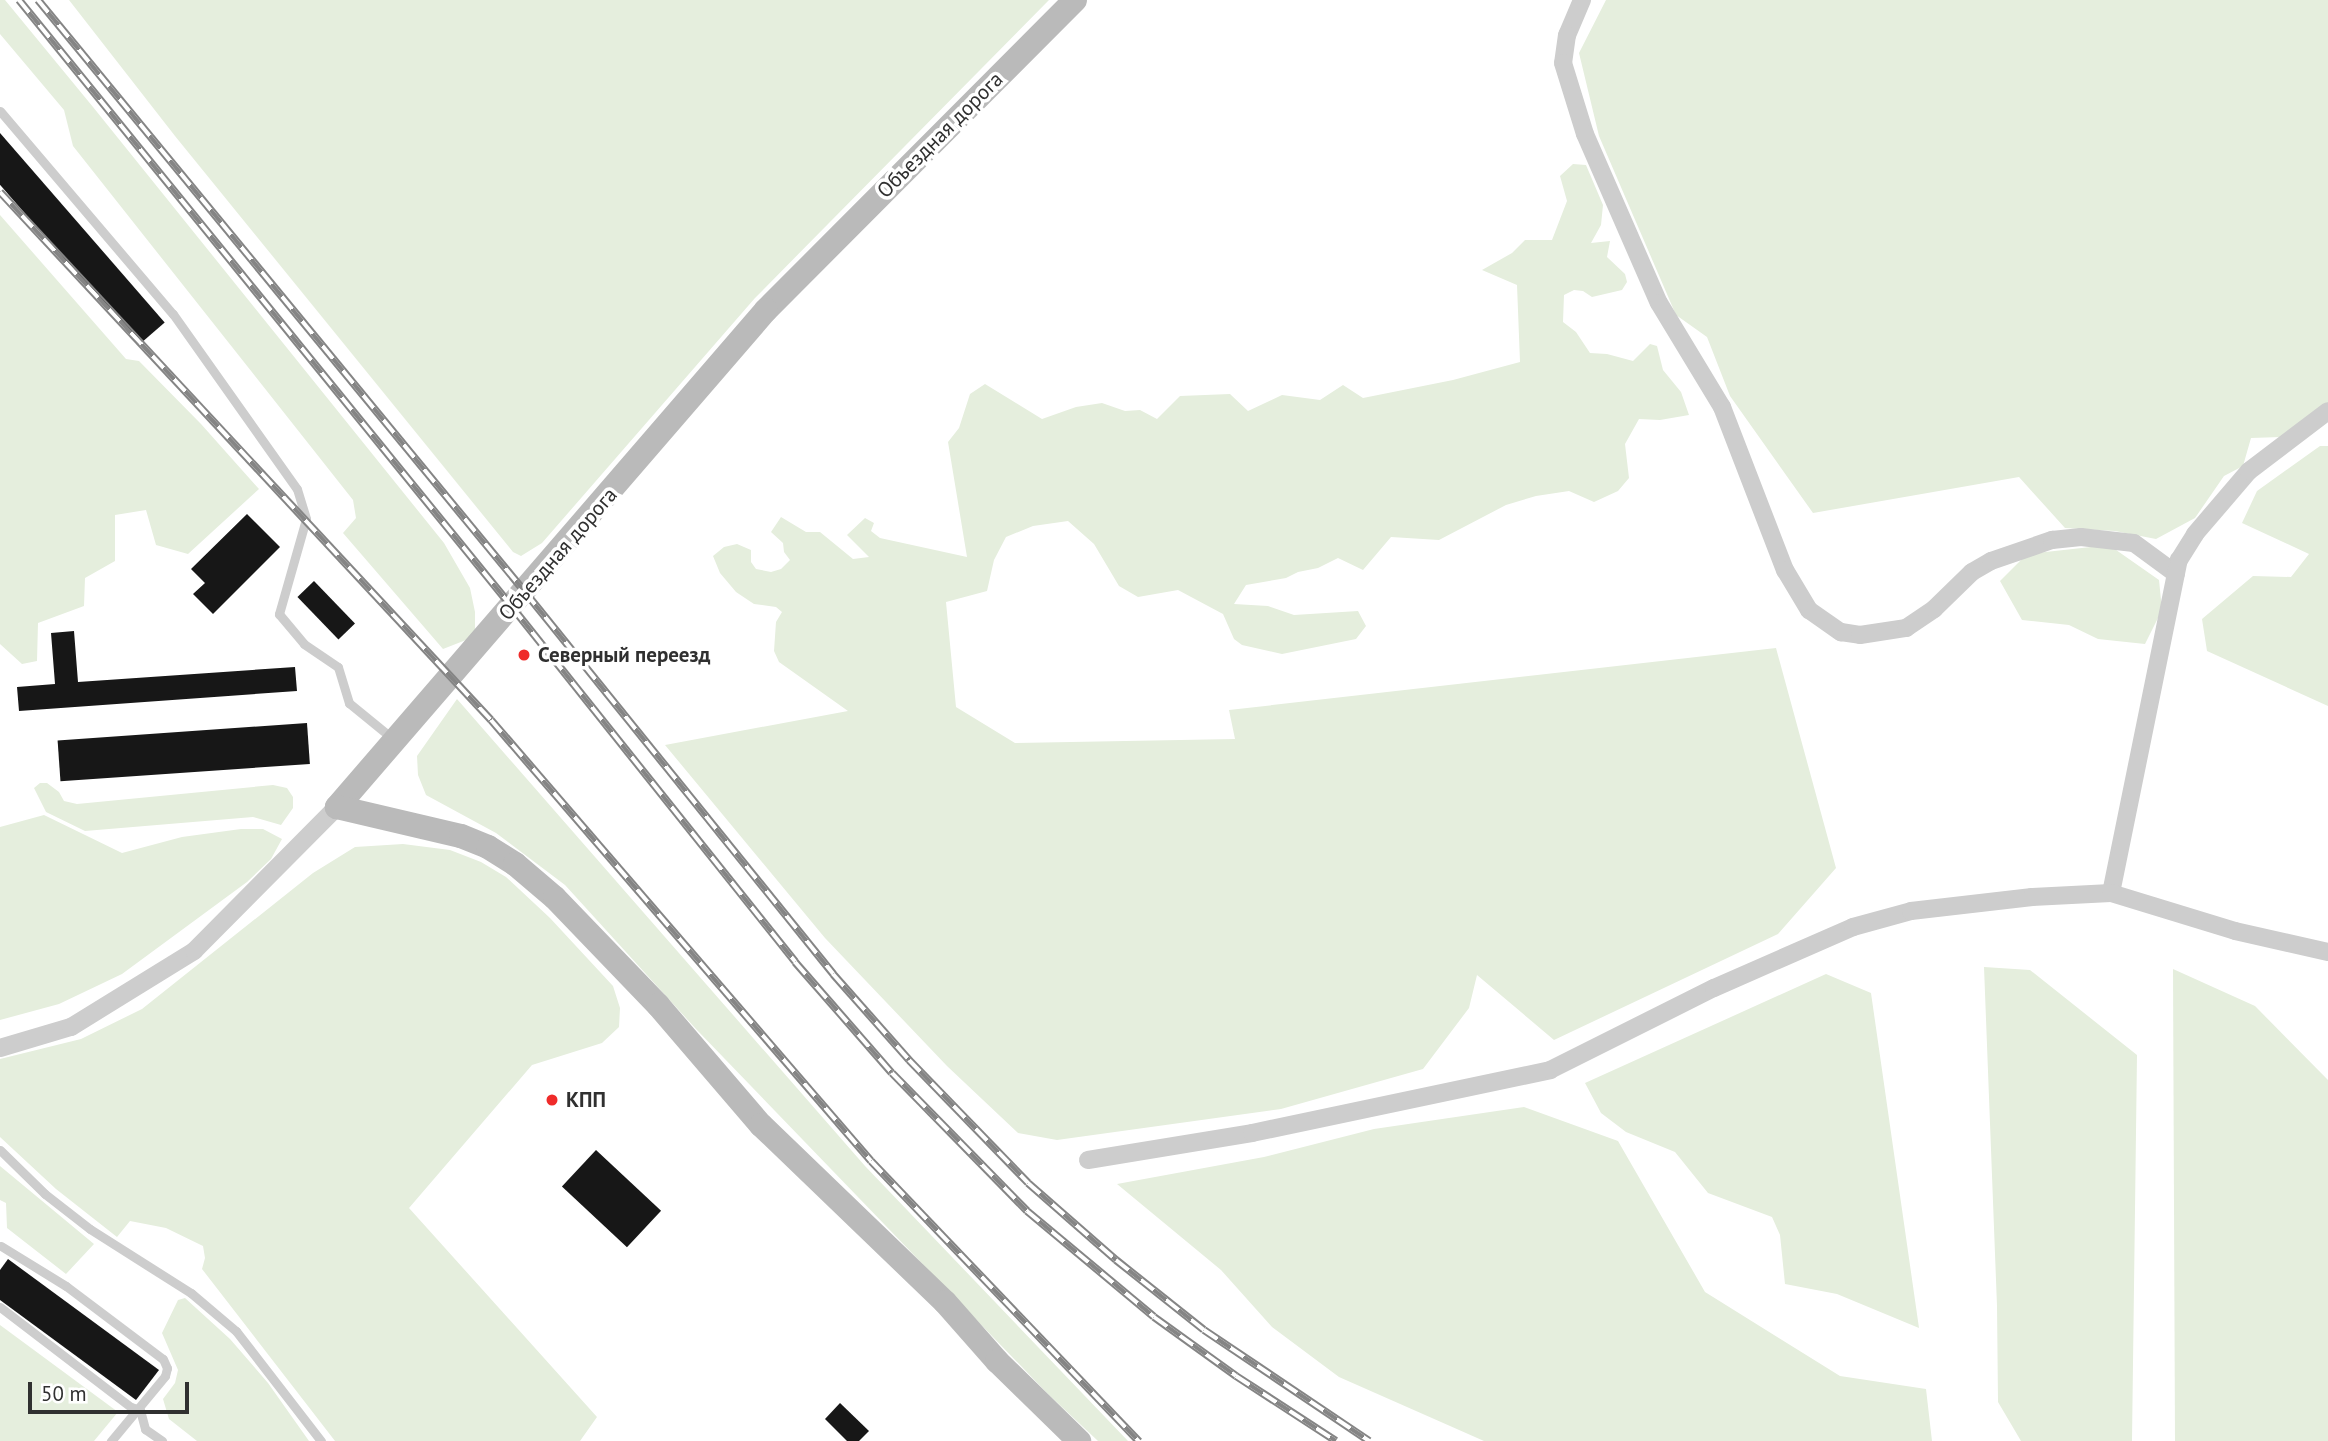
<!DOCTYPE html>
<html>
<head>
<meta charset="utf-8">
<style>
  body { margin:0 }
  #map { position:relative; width:2328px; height:1441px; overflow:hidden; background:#fff; font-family:"PT Sans",sans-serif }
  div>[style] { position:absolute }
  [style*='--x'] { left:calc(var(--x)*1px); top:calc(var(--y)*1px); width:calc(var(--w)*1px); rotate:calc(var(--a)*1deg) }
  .green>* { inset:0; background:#e5eedd }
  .building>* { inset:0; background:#171717; transform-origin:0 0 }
  .lane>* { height:9px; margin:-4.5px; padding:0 4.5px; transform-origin:4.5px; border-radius:4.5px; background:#cdcdcd }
  .street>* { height:18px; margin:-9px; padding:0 9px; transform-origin:9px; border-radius:9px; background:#cdcdcd }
  .secondary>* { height:24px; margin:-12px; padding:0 12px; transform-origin:12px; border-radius:12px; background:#bababa }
  .rail>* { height:8px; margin-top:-4px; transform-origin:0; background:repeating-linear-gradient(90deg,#fff 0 16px,#858585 0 32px); box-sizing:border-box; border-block:2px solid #858585 }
  .dots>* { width:19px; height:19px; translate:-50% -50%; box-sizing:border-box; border:4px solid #fff; border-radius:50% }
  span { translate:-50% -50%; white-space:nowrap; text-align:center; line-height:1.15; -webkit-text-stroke:7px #fff; paint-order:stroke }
  .street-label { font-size:21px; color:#303030 }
  .poi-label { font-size:21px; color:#303030; font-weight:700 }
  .left { translate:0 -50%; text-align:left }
  .scale { position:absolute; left:28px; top:1382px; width:161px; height:32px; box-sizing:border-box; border:4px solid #303030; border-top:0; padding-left:9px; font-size:21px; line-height:24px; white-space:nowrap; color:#303030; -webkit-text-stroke:5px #fff; paint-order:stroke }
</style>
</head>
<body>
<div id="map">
  <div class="green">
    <div style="clip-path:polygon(0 0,5px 0,93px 107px,444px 543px,470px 588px,475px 612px,475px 631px,466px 640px,443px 649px,343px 533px,356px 518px,353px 500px,73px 146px,64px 110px,0 34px)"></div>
    <div style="clip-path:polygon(69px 0,1049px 0,755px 298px,542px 543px,521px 556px,513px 552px,175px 136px)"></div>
    <div style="clip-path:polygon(1606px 0,2328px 0,2328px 403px,2281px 437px,2251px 438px,2243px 466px,2224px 476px,2195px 518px,2156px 539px,2115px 531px,2065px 528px,2019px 477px,1813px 513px,1730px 396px,1707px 337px,1676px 315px,1599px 136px,1579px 53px)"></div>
    <div style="clip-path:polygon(1573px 164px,1586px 165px,1603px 205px,1601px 225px,1591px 243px,1610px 241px,1607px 257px,1625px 274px,1627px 282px,1622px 290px,1592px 297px,1583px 291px,1574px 290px,1564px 295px,1563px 322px,1576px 332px,1590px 353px,1607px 354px,1633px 361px,1650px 344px,1657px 346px,1663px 370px,1681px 392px,1689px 415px,1660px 420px,1639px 419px,1625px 444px,1629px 478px,1618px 491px,1594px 502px,1569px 491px,1536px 496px,1506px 505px,1439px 540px,1391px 537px,1363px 570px,1338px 558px,1318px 568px,1298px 572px,1286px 578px,1246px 585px,1234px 604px,1268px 606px,1294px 615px,1358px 611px,1366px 626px,1356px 639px,1282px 654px,1242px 645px,1234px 639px,1223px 614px,1178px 590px,1138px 597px,1119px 586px,1094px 544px,1068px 521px,1033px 526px,1006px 537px,994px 560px,987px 591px,946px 602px,956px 707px,1015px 743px,1235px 739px,1229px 710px,1776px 648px,1836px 868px,1778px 934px,1554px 1040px,1477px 975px,1469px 1008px,1423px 1069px,1281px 1109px,1057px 1140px,1018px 1133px,947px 1066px,825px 938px,665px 745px,848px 711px,779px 662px,774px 651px,776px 622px,782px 612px,776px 607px,754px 604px,736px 592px,720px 573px,713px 556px,724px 547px,737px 544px,751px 550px,751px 562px,756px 569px,771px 572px,781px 569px,790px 560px,784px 552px,783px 543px,771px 532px,781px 517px,806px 532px,820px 532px,853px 559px,869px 557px,847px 535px,865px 518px,874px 523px,871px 531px,880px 538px,967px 557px,948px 442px,959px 428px,970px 394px,985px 384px,1042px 419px,1076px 407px,1102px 403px,1125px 411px,1140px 410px,1157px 419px,1180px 396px,1230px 394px,1248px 411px,1282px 395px,1320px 400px,1343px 385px,1363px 398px,1453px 380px,1520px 362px,1517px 285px,1482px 270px,1512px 253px,1525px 240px,1552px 240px,1567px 201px,1560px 176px)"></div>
    <div style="clip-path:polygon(0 215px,126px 359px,139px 361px,201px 424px,259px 489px,188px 554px,156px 545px,146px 510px,115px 515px,115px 561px,85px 578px,84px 606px,38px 623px,37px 661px,22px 664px,0 644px)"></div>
    <div style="clip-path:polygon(2320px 446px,2328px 446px,2328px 706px,2207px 651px,2202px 619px,2253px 576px,2291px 577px,2309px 554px,2242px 523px,2257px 491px)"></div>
    <div style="clip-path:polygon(2109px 545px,2159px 580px,2162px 610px,2145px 644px,2098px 639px,2069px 625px,2022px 620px,2000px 581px,2027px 554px)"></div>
    <div style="clip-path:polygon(457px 699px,865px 1166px,1128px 1441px,1098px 1441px,1047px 1393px,696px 1029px,565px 885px,496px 833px,426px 795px,418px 775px,417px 756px)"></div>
    <div style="clip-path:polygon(40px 783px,47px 783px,59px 792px,64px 801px,77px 804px,273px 785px,287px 788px,293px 797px,293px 808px,281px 825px,253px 817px,85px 831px,46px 812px,34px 788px)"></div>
    <div style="clip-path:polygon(44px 815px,122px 853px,182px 837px,241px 829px,263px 829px,282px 839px,271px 859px,247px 882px,122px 974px,59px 1004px,0 1020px,0 827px)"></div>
    <div style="clip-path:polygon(403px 844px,450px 850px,481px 862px,506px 877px,550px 918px,613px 986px,620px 1008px,619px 1027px,602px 1043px,532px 1065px,409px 1208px,597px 1417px,580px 1441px,335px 1441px,202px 1269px,205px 1258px,203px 1246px,166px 1228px,130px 1221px,117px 1237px,56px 1189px,0 1137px,0 1059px,81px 1039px,142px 1009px,313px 873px,355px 847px)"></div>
    <div style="clip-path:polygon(1984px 967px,2030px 970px,2137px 1055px,2132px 1441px,2021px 1441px,1998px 1402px,1997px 1306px)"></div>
    <div style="clip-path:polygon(2173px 969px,2255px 1006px,2328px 1080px,2328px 1441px,2175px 1441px)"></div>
    <div style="clip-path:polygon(1826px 974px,1871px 993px,1919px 1328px,1837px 1294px,1785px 1284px,1780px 1235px,1772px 1217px,1708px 1193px,1675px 1152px,1626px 1132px,1601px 1113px,1585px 1083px)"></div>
    <div style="clip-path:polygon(1524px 1107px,1618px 1141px,1705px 1292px,1840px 1376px,1926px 1389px,1932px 1441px,1484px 1441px,1339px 1377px,1272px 1327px,1221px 1270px,1117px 1184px,1264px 1157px,1374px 1129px)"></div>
    <div style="clip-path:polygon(0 1166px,94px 1244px,66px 1274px,7px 1228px,6px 1203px,0 1200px)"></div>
    <div style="clip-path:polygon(185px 1298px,230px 1339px,268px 1383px,309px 1441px,197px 1441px,169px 1419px,163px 1399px,175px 1383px,178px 1370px,162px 1333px,178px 1300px)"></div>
    <div style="clip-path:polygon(0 1325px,118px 1412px,94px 1441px,0 1441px)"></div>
  </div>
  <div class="building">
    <div style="left:0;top:133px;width:251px;height:34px;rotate:49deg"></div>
    <div style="clip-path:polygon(247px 514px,280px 547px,213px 614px,193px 594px,205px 583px,191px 569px)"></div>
    <div style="left:314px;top:581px;width:59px;height:23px;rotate:46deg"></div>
    <div style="clip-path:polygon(74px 631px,78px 682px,295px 667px,297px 691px,19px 711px,17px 687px,55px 684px,51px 633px)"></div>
    <div style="left:307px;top:723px;width:41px;height:250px;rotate:86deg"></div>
    <div style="left:596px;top:1150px;width:89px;height:50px;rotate:43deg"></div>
    <div style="clip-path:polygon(8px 1259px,159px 1370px,136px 1400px,0 1300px,0 1270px)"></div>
    <div style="clip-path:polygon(840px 1403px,869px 1431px,859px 1441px,847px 1441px,825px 1419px)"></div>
  </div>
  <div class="lane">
    <div style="--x:0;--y:111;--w:267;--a:49.6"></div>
    <div style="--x:173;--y:314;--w:214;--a:54.7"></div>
    <div style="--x:297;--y:489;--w:31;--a:73"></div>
    <div style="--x:306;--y:519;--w:99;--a:105.9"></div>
    <div style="--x:279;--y:614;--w:39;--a:50"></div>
    <div style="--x:304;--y:644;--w:41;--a:34.1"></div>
    <div style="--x:338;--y:667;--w:38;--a:73"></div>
    <div style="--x:349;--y:703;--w:57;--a:39.3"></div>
    <div style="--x:0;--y:1150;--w:63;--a:44.4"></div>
    <div style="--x:45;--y:1194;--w:57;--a:37.9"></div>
    <div style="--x:90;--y:1229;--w:120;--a:32.4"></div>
    <div style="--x:191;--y:1293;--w:59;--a:40.2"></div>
    <div style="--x:236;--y:1331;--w:139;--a:52.3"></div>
    <div style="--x:1;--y:1246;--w:76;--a:31.6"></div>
    <div style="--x:66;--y:1286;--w:121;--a:37"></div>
    <div style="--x:163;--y:1359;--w:10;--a:66"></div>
    <div style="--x:167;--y:1368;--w:8;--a:104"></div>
    <div style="--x:165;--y:1376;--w:85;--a:129.7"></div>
    <div style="--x:0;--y:1307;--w:165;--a:37.4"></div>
    <div style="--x:131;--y:1407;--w:9;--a:18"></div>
    <div style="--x:140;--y:1410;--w:20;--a:75"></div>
    <div style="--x:145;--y:1429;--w:21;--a:35"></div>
  </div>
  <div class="street">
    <div style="--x:1582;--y:0;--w:38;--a:113"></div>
    <div style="--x:1567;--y:35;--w:28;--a:98"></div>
    <div style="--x:1563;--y:63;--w:74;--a:72.8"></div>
    <div style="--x:1585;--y:134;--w:184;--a:66.4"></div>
    <div style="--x:1659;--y:303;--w:122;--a:58.8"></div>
    <div style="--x:1722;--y:407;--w:175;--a:68.9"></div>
    <div style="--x:1785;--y:570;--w:47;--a:59"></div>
    <div style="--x:1809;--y:610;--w:39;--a:35"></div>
    <div style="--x:1841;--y:632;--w:19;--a:9"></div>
    <div style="--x:1860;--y:635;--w:47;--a:-8.7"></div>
    <div style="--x:1906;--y:628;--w:34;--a:-34"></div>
    <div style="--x:1934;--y:609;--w:53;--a:-44.2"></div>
    <div style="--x:1972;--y:572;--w:22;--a:-30"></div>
    <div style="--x:1991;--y:561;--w:65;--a:-19"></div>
    <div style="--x:2052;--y:540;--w:29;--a:-6"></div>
    <div style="--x:2081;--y:537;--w:53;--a:6.5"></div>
    <div style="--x:2134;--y:543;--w:52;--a:36.4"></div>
    <div style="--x:2111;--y:893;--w:340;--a:-78.5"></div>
    <div style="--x:2179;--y:560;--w:31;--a:-58"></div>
    <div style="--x:2195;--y:534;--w:83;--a:-49.4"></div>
    <div style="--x:2249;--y:471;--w:99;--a:-37.2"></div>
    <div style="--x:0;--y:1048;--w:74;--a:-16.5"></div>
    <div style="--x:71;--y:1027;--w:145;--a:-31.7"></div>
    <div style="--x:194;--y:951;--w:203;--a:-45.2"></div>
    <div style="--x:1088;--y:1160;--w:166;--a:-9.3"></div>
    <div style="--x:1252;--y:1133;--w:305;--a:-11.9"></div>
    <div style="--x:1550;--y:1070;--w:183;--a:-26.6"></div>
    <div style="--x:1714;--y:988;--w:152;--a:-23.7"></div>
    <div style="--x:1853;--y:927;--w:60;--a:-15.4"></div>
    <div style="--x:1911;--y:911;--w:122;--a:-6.6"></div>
    <div style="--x:2032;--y:897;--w:79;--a:-2.9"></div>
    <div style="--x:2111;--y:893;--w:130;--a:17"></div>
    <div style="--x:2235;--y:931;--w:95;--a:12.7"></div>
  </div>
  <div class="secondary">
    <div style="--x:1075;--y:0;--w:438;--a:134.9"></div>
    <div style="--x:766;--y:310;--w:657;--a:130.8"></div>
    <div style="--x:337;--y:807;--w:127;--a:13.2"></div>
    <div style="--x:461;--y:836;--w:29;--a:22"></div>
    <div style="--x:488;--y:847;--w:32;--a:32"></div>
    <div style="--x:515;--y:864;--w:52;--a:40.4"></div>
    <div style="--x:555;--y:898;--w:149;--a:46.1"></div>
    <div style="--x:658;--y:1005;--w:158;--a:49.4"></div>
    <div style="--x:761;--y:1125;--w:255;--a:43.9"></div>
    <div style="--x:945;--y:1302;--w:79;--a:48.6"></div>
    <div style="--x:997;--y:1361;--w:115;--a:44.3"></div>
  </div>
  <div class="rail">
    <div style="--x:19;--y:0;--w:782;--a:50.92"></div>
    <div style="--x:512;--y:607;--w:454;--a:51.4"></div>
    <div style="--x:795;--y:962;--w:147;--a:48.9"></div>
    <div style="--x:892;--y:1073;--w:193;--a:45.6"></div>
    <div style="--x:1027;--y:1211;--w:165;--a:39.8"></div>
    <div style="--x:1154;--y:1317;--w:101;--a:35.7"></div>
    <div style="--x:1236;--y:1376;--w:119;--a:33"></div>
    <div style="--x:38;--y:0;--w:767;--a:50.56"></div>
    <div style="--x:525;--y:592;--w:491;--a:51.1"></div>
    <div style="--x:833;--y:974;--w:115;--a:48.5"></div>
    <div style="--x:909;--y:1060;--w:171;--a:45.9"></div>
    <div style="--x:1028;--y:1183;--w:117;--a:41.2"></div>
    <div style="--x:1116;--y:1260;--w:112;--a:38.5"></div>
    <div style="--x:1204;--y:1330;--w:199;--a:33.9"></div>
    <div style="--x:0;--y:192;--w:721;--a:47.08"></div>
    <div style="--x:491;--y:720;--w:582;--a:49.25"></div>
    <div style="--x:871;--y:1161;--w:388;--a:46.3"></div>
  </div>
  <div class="dots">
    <div style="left:524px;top:655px;background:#ef2b2a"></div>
    <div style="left:552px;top:1100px;background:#ef2b2a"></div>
  </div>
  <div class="street-label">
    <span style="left:940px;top:135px;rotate:-45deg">Объездная дорога</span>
    <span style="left:558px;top:554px;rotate:-49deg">Объездная дорога</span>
  </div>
  <div class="poi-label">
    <span class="left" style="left:538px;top:655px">Северный переезд</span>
    <span class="left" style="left:566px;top:1100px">КПП</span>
  </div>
  <div class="scale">50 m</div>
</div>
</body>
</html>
